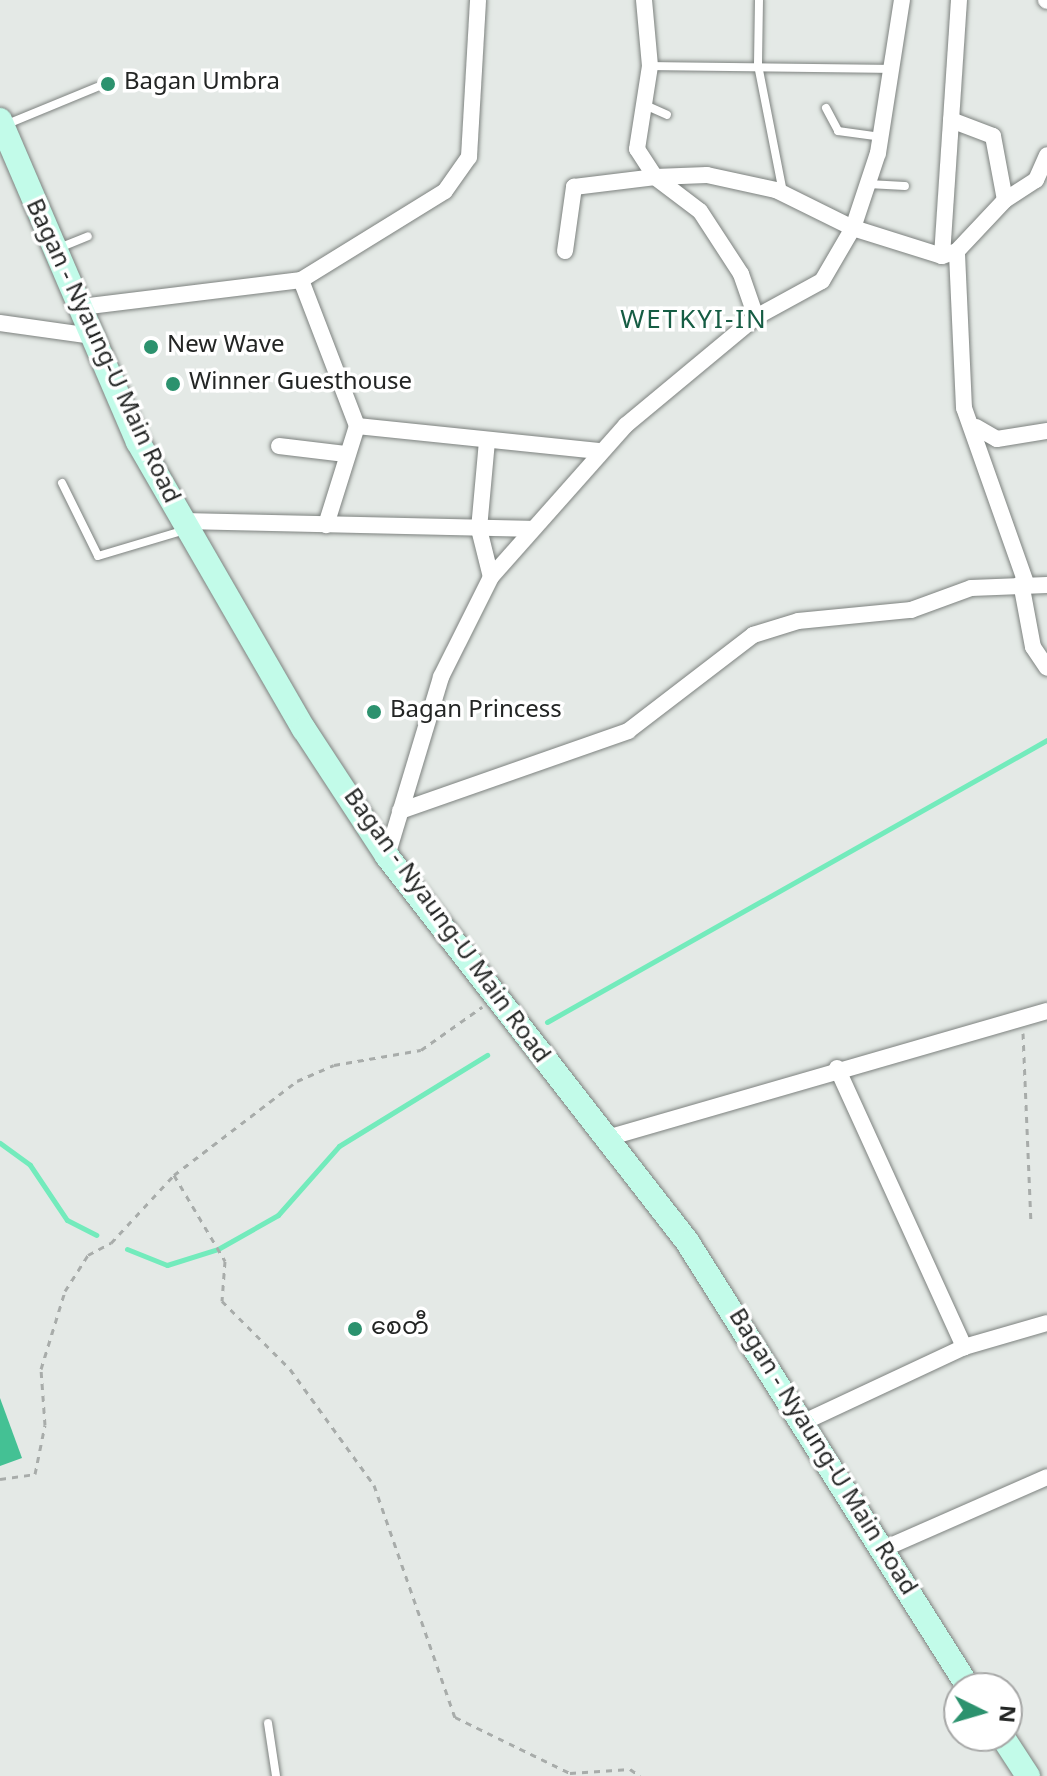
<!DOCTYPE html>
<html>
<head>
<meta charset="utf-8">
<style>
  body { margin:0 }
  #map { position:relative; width:1047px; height:1776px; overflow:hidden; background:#e4e9e6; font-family:Georgia,"Noto Sans Myanmar",serif }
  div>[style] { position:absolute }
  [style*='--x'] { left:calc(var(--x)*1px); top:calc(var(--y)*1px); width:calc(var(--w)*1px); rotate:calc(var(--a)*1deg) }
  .stream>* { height:5px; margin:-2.5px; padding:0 2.5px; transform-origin:2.5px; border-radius:2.5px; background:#73ebbc }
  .building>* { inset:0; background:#44c194 }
  .path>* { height:3px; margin-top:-1.5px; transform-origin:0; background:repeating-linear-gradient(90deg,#a8acaa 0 6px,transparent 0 12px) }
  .roads { filter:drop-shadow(0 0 2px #7d827f) drop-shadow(0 0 2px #7d827f) }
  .service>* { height:8px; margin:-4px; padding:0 4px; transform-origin:4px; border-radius:4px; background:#fff }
  .minor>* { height:16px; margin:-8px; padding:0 8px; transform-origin:8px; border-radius:8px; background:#fff }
  .secondary>* { height:24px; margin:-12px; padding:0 12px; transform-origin:12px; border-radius:12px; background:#c2fbe9 }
  .dots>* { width:22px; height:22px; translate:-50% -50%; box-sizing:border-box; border:4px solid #fff; border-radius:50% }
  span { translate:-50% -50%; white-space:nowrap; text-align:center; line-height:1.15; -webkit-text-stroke:7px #fff; paint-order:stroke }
  .poi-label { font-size:24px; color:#232524 }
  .left { translate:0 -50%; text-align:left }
  .street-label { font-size:24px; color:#232524 }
  .neighbourhood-label { font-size:26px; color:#165d44; letter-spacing:2px }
  .north { position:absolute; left:943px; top:1672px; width:80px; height:80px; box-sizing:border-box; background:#fff; border:2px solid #a7a8a7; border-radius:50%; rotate:95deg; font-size:22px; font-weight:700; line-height:32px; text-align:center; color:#232524 }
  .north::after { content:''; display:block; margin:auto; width:28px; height:36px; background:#2c926e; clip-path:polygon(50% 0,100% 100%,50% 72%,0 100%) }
</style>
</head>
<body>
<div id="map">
  <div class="stream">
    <div style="--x:547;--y:1022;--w:574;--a:-29.42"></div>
    <div style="--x:0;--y:1143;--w:37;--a:36"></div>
    <div style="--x:30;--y:1165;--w:66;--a:56.1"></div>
    <div style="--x:67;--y:1220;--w:33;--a:27"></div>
    <div style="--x:127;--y:1249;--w:43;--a:21.8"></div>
    <div style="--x:167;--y:1265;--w:53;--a:-17.4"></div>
    <div style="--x:218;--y:1249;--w:69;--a:-29.5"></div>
    <div style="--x:278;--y:1215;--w:92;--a:-48.5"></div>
    <div style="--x:339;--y:1146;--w:174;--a:-31.6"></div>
  </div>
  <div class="building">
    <div style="clip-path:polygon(0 1398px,22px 1458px,0 1466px)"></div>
  </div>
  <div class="path">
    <div style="--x:1023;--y:1033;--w:191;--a:87.6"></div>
    <div style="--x:174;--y:1175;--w:100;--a:59.3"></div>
    <div style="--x:225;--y:1261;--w:40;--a:94.3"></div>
    <div style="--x:222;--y:1301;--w:96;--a:45"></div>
    <div style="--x:290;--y:1369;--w:143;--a:54.1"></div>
    <div style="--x:374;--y:1485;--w:246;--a:70.8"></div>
    <div style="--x:455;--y:1717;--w:128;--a:26"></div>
    <div style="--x:570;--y:1773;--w:60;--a:-3.8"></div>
    <div style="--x:630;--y:1769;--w:12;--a:35"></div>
    <div style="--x:0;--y:1479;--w:35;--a:-8"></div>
    <div style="--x:35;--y:1474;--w:50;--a:-78.5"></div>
    <div style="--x:45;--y:1425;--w:56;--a:-94.1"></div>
    <div style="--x:41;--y:1369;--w:82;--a:-72.9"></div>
    <div style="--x:65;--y:1291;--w:43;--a:-57.4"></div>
    <div style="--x:88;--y:1255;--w:26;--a:-28"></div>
    <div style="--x:111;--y:1243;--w:93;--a:-47.2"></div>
    <div style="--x:174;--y:1175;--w:155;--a:-37.4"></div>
    <div style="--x:297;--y:1081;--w:40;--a:-23.4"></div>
    <div style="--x:334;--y:1065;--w:88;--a:-9.8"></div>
    <div style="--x:421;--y:1050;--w:75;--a:-35.2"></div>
  </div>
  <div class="roads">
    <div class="service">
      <div style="--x:759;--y:0;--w:65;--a:90.9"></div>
      <div style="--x:758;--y:65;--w:129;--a:78.9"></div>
      <div style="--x:650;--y:66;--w:243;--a:0.7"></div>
      <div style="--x:645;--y:105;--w:24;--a:24"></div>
      <div style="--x:826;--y:108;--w:26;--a:62"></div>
      <div style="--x:838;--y:131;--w:43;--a:7.9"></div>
      <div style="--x:5;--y:125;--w:100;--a:-22.4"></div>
      <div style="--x:868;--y:184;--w:37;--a:3"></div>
      <div style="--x:59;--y:248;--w:31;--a:-22"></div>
      <div style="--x:62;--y:483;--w:81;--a:63.7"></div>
      <div style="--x:98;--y:556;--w:91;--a:-16.6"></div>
      <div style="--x:268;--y:1723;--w:54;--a:81.4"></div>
    </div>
    <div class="minor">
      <div style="--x:644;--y:0;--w:66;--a:84.8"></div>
      <div style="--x:650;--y:66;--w:84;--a:98.9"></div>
      <div style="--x:637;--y:149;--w:33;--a:57"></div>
      <div style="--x:655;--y:177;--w:52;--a:-2.2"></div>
      <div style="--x:707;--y:175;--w:71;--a:12.3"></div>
      <div style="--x:776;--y:190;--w:86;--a:26.3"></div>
      <div style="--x:853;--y:228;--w:93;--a:17.5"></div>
      <div style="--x:942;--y:256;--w:16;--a:-18"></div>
      <div style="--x:1046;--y:0;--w:1;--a:45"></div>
      <div style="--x:951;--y:120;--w:45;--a:20.9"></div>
      <div style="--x:993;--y:136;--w:65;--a:79.4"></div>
      <div style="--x:565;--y:251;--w:65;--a:-82"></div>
      <div style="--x:574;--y:187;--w:82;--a:-7"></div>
      <div style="--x:655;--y:177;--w:56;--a:37.1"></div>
      <div style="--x:700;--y:211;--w:75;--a:56.9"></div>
      <div style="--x:741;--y:274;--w:46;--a:70.8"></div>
      <div style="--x:942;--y:256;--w:257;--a:-86.2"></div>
      <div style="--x:301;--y:280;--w:156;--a:69"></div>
      <div style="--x:357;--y:426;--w:104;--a:107.4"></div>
      <div style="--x:81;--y:307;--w:222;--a:-7"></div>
      <div style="--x:301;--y:280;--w:169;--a:-31.7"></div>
      <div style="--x:445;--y:191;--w:42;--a:-54.8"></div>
      <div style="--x:469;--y:157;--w:157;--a:-86.7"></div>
      <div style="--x:0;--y:323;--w:94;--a:8"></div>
      <div style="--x:357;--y:426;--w:243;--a:5.9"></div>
      <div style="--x:976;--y:427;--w:24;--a:30"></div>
      <div style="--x:997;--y:439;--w:51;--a:-9.1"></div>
      <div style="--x:487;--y:441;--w:88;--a:95.2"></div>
      <div style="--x:479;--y:529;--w:49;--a:76"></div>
      <div style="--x:279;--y:446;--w:67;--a:6.8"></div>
      <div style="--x:180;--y:521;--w:350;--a:1.3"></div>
      <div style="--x:1021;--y:583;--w:65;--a:79.4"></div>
      <div style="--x:1033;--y:647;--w:25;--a:56"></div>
      <div style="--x:1026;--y:583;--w:186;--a:-109.5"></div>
      <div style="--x:964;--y:408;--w:157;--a:-92.6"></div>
      <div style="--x:957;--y:251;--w:70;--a:-46.7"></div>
      <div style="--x:1005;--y:200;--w:37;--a:-33"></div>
      <div style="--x:1036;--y:180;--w:27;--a:-66"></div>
      <div style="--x:400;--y:811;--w:242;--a:-19.3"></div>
      <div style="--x:628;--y:731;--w:158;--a:-37.5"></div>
      <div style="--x:753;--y:635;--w:47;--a:-17.3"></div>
      <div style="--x:798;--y:621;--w:114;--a:-5.6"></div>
      <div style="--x:911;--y:610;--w:64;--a:-20.1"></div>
      <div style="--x:971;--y:588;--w:76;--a:-2.3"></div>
      <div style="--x:387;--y:856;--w:187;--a:-73.2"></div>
      <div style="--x:441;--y:677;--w:112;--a:-63.4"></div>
      <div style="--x:491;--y:577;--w:203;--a:-48.4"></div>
      <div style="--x:626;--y:425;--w:169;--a:-39.7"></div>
      <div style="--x:756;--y:317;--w:75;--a:-28.6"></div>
      <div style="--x:822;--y:281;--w:61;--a:-59.7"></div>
      <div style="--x:853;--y:228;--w:79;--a:-71.6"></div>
      <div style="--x:878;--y:153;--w:155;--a:-81.1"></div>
      <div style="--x:837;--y:1068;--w:307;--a:65.5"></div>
      <div style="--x:607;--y:1138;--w:458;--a:-16.1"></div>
      <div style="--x:804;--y:1422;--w:177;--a:-25.1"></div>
      <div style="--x:964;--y:1347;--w:86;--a:-16.1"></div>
      <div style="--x:881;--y:1550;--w:181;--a:-23.7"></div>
    </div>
    <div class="secondary">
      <div style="--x:0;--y:120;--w:350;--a:66.8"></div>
      <div style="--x:138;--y:442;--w:332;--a:60"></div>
      <div style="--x:304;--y:729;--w:152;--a:56.8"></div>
      <div style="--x:387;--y:856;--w:490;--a:52.1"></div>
      <div style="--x:688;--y:1243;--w:526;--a:57.73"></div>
      <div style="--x:1002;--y:1736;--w:48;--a:57"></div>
    </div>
  </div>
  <div class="dots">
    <div style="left:108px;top:84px;background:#2c926e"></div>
    <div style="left:151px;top:347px;background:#2c926e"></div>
    <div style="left:173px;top:384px;background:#2c926e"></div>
    <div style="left:374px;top:712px;background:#2c926e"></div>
    <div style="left:355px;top:1329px;background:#2c926e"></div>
  </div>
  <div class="poi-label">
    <span class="left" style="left:124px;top:84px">Bagan Umbra</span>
    <span class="left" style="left:167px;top:347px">New Wave</span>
    <span class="left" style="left:189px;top:384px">Winner Guesthouse</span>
    <span class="left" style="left:390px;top:712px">Bagan Princess</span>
    <span class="left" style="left:371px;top:1329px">စေတီ</span>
  </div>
  <div class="street-label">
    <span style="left:101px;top:352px;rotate:65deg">Bagan - Nyaung-U Main Road</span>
    <span style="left:445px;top:927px;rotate:54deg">Bagan - Nyaung-U Main Road</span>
    <span style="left:821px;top:1453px;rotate:58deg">Bagan - Nyaung-U Main Road</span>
  </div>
  <div class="neighbourhood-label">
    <span style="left:694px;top:323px">WETKYI-IN</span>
  </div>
  <div class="north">N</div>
</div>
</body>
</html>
